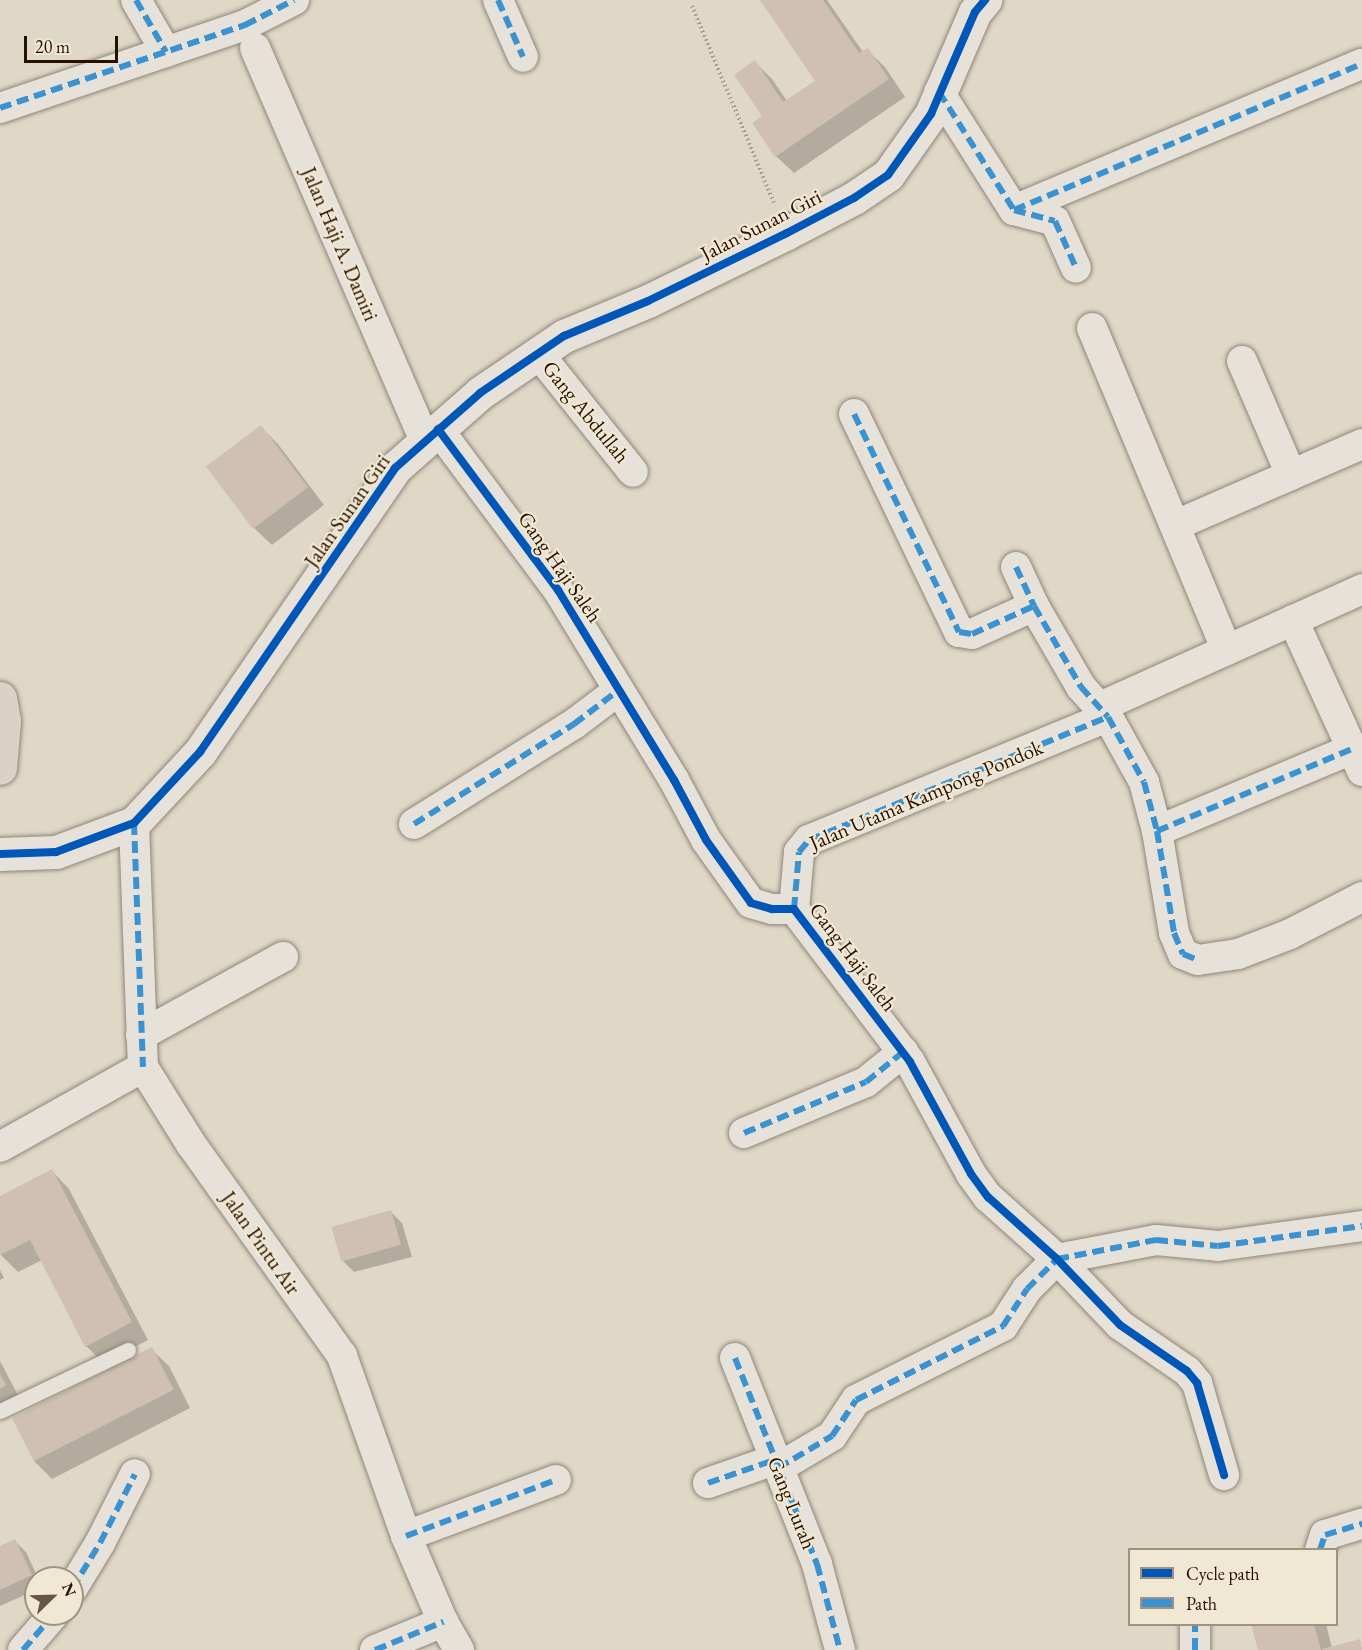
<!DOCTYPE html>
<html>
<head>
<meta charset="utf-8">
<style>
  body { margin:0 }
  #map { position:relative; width:1362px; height:1650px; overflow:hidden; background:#e0d8c6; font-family:"EB Garamond",serif }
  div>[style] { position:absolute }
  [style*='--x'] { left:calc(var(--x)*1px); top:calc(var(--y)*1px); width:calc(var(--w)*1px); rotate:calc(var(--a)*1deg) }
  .shadow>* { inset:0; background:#0003 }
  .building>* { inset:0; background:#cfc0b1; transform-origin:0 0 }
  .path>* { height:4px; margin-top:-2px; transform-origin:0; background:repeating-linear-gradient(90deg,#a09b93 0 1.5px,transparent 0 4.5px) }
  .roads { filter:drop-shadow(0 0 2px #8e867a) drop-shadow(0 0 2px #8e867a) }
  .lane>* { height:15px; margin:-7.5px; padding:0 7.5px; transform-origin:7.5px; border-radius:7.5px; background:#e6e2da }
  .street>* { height:30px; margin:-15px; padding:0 15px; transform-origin:15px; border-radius:15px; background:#e6e2da }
  .secondary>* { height:33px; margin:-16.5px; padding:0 16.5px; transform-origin:16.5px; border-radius:16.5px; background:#e6e2da }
  .primary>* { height:33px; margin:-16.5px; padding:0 16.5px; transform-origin:16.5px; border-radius:16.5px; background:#dad2c4 }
  .quiet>* { height:6px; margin-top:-3px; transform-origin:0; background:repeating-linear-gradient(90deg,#3b92d0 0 12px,transparent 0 18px) }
  .cycleway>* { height:8px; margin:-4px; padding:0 4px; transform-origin:4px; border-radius:4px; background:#0057b8 }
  span { translate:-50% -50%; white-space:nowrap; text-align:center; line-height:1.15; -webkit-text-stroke:4.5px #f1e8d3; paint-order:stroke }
  .street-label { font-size:21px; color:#271000 }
  .legend { position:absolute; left:1128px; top:1548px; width:210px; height:78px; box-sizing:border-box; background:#f1e8d3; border:2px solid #a0927f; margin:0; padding:8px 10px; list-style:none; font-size:18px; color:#271000 }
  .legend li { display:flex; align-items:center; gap:12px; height:30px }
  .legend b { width:30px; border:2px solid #a0927f }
  .north { position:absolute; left:24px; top:1566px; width:60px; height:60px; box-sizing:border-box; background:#f1e8d3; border:2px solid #a0927f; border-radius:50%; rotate:67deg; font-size:16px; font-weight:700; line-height:24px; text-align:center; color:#271000 }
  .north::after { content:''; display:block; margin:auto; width:21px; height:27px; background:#685645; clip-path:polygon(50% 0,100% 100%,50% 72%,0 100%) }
  .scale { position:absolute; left:24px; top:36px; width:94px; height:27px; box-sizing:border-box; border:3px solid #271000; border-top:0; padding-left:8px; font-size:18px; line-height:21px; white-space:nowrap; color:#271000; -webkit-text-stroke:4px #f1e8d3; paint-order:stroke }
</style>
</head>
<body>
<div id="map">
  <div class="shadow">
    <div style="clip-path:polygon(762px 0,827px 0,863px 52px,867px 50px,885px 67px,905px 97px,794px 173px,776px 156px,754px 123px,764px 116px,755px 62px,772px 79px,787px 101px,817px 81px)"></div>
    <div style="clip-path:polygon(261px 427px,278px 444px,324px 505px,272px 545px,254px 528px)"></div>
    <div style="clip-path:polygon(52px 1171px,69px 1189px,148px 1340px,104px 1363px,86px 1346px,42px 1260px,18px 1272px,0 1254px,0 1198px)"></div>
    <div style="clip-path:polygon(391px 1212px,402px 1223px,412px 1257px,354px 1272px,343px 1261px)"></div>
    <div style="clip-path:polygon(0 1270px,4px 1278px,0 1280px)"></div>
    <div style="clip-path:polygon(151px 1349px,169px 1366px,190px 1408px,52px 1479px,35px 1462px,14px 1420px)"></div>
    <div style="clip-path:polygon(0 1361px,22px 1403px,0 1415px)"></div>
    <div style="clip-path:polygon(15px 1541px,26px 1552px,38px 1578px,36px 1578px,36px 1590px,0 1606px,0 1547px)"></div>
    <div style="clip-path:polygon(1252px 1624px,1326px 1624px,1332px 1648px,1359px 1641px,1362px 1650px,1260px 1650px)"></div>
  </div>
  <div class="building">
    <div style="clip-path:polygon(760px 0,823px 0,859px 53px,868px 48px,889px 79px,775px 157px,752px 123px,762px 116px,734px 75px,755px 60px,783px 102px,815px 81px)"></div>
    <div style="left:261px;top:425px;width:78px;height:69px;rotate:53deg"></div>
    <div style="clip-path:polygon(52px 1169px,132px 1322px,85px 1347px,30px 1240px,0 1255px,0 1196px)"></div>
    <div style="left:391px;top:1210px;width:36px;height:62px;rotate:74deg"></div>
    <div style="left:152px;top:1347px;width:48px;height:157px;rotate:63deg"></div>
    <div style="clip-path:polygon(0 1374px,6px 1385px,0 1389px)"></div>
    <div style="clip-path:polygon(15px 1539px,32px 1575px,0 1590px,0 1546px)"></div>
    <div style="clip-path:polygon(1251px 1624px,1314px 1624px,1321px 1650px,1258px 1650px)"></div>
    <div style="clip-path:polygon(1360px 1639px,1362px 1650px,1323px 1650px,1322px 1649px)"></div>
  </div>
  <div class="path">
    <div style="--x:692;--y:6;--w:216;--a:67.4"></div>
  </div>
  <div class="roads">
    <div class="lane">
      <div style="--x:0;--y:1411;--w:142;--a:-25.5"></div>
    </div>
    <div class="street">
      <div style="--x:136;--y:0;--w:60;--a:60"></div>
      <div style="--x:498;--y:0;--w:62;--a:66.3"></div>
      <div style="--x:255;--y:48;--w:428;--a:66.6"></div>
      <div style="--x:939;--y:92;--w:140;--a:57.6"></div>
      <div style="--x:1014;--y:210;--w:42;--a:15"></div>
      <div style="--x:1055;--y:221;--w:51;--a:65.9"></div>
      <div style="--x:0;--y:108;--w:259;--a:-18.7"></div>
      <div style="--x:245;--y:25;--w:55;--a:-27"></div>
      <div style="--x:1014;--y:210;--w:377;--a:-22.8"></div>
      <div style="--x:1092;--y:328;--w:349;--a:67.3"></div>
      <div style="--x:538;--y:353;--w:152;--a:51.4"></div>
      <div style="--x:1242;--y:361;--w:124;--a:66.7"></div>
      <div style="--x:854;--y:414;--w:242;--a:64.3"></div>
      <div style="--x:959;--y:632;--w:13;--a:9"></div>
      <div style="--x:972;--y:634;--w:68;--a:-24.3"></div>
      <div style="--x:438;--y:429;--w:201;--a:53.3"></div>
      <div style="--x:558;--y:590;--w:223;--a:58.6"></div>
      <div style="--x:674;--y:780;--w:68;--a:61.9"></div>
      <div style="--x:706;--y:840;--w:77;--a:54.5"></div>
      <div style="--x:751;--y:903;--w:22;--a:16"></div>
      <div style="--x:772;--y:909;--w:22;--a:0"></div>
      <div style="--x:794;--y:909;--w:192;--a:52.8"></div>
      <div style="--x:910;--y:1062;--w:128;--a:61.4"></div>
      <div style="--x:971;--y:1174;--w:29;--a:54"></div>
      <div style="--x:988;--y:1197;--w:93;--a:41.9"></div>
      <div style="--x:1057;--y:1259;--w:91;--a:46.3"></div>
      <div style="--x:1120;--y:1325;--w:81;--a:34.5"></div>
      <div style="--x:1187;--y:1371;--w:16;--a:50"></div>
      <div style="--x:1197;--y:1383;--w:96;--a:73.6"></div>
      <div style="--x:1176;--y:525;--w:203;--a:-23.5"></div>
      <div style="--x:1016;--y:567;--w:43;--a:65.2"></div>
      <div style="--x:1034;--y:606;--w:94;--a:59.9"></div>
      <div style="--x:1081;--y:687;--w:40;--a:48"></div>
      <div style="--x:1108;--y:717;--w:74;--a:61"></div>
      <div style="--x:1144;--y:782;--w:51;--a:75.1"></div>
      <div style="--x:1157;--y:831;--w:103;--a:80.5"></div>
      <div style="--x:1174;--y:933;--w:23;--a:67"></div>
      <div style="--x:1183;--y:954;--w:16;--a:22"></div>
      <div style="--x:1198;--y:960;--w:40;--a:-8.5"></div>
      <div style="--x:1238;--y:954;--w:56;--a:-21"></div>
      <div style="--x:1290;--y:934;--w:81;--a:-27.2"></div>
      <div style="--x:1293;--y:620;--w:166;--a:65.4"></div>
      <div style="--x:1100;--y:707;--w:287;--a:-24.2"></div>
      <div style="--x:134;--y:823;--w:244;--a:87.9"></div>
      <div style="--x:143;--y:1067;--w:91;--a:58.1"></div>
      <div style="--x:191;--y:1144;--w:260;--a:54.5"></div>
      <div style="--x:342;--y:1356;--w:191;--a:70.4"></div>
      <div style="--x:406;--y:1536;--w:94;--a:66.7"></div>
      <div style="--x:443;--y:1622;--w:32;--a:60"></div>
      <div style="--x:414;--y:824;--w:189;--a:-32"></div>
      <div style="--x:574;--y:724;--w:56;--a:-37.1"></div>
      <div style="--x:1157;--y:831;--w:212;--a:-22.8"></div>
      <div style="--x:794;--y:909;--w:57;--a:-85"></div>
      <div style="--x:799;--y:852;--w:16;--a:-50"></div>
      <div style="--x:809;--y:840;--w:323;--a:-22.4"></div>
      <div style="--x:141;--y:1035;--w:162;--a:-28.8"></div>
      <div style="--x:744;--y:1133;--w:132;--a:-22.7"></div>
      <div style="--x:866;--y:1082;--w:48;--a:-39"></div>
      <div style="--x:0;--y:1147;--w:164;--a:-29.2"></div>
      <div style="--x:735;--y:1358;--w:222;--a:68.3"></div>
      <div style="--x:817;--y:1564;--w:89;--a:75"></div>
      <div style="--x:778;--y:1468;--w:63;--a:-30.7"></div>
      <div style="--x:832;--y:1436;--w:43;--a:-56.3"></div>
      <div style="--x:856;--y:1400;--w:165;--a:-26.7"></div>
      <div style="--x:1003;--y:1326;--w:44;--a:-57"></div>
      <div style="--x:1027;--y:1289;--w:42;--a:-45"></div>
      <div style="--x:1057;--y:1259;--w:101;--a:-10.9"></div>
      <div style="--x:1156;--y:1240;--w:62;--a:5.5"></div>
      <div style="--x:1218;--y:1246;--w:145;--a:-7.9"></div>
      <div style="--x:708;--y:1483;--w:70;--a:-19.2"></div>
      <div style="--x:406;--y:1536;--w:160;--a:-20.5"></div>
      <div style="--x:1320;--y:1550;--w:16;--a:-72"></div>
      <div style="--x:1325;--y:1535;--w:39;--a:-17"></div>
      <div style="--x:72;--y:1589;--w:54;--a:-58.7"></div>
      <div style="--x:100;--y:1543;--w:77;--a:-63.1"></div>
      <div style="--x:23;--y:1650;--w:48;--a:-49.3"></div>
      <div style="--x:375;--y:1650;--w:74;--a:-22.4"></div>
      <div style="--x:1195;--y:1650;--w:26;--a:-90"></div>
    </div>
    <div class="secondary">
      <div style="--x:0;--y:854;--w:56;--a:-2"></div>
      <div style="--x:56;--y:852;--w:83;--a:-20.4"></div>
      <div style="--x:134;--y:823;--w:97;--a:-47.1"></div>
      <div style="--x:200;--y:752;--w:345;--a:-55.5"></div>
      <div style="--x:395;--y:468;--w:113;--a:-41.4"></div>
      <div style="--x:480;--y:393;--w:102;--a:-34.2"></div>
      <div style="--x:564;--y:336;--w:91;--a:-22.6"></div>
      <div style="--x:648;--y:301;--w:155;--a:-26.1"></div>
      <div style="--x:787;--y:233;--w:76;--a:-27.6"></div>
      <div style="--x:854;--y:198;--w:41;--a:-34.1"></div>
      <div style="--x:888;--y:175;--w:75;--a:-54.8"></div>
      <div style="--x:931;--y:114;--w:111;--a:-66.7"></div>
      <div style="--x:975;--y:12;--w:16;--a:-50"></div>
    </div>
    <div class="primary">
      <div style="--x:0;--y:698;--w:23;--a:80"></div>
      <div style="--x:4;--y:721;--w:47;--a:94.9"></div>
    </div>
  </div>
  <div class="quiet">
    <div style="--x:136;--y:0;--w:60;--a:60"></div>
    <div style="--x:498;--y:0;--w:62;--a:66.3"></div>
    <div style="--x:939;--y:92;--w:140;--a:57.6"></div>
    <div style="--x:1014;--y:210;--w:42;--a:15"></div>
    <div style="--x:1055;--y:221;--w:51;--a:65.9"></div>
    <div style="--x:0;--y:108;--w:259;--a:-18.7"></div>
    <div style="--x:245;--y:25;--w:55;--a:-27"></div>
    <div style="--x:1014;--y:210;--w:377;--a:-22.8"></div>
    <div style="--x:854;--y:414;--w:242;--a:64.3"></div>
    <div style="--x:959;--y:632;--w:13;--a:9"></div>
    <div style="--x:972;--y:634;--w:68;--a:-24.3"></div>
    <div style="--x:1016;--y:567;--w:43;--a:65.2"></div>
    <div style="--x:1034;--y:606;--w:94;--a:59.9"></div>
    <div style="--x:1081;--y:687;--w:40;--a:48"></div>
    <div style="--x:1108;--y:717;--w:74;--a:61"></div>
    <div style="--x:1144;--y:782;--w:51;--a:75.1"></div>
    <div style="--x:1157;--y:831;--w:103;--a:80.5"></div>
    <div style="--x:1174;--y:933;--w:23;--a:67"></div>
    <div style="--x:1183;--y:954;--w:16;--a:22"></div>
    <div style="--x:134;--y:823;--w:244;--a:87.9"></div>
    <div style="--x:414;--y:824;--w:189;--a:-32"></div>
    <div style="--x:574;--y:724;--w:56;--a:-37.1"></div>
    <div style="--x:1157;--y:831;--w:212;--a:-22.8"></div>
    <div style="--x:794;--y:909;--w:57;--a:-85"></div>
    <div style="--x:799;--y:852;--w:16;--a:-50"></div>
    <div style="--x:809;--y:840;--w:323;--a:-22.4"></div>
    <div style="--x:744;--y:1133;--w:132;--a:-22.7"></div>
    <div style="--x:866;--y:1082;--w:48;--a:-39"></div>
    <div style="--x:735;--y:1358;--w:222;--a:68.3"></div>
    <div style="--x:817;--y:1564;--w:89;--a:75"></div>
    <div style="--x:778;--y:1468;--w:63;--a:-30.7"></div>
    <div style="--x:832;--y:1436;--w:43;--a:-56.3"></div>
    <div style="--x:856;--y:1400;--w:165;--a:-26.7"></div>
    <div style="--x:1003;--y:1326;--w:44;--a:-57"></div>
    <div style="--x:1027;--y:1289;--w:42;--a:-45"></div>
    <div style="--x:1057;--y:1259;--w:101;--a:-10.9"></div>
    <div style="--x:1156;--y:1240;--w:62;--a:5.5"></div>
    <div style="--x:1218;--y:1246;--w:145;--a:-7.9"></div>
    <div style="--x:708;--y:1483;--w:70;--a:-19.2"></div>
    <div style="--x:406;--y:1536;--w:160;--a:-20.5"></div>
    <div style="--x:1320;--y:1550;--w:16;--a:-72"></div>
    <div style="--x:1325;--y:1535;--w:39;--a:-17"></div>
    <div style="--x:72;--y:1589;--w:54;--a:-58.7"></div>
    <div style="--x:100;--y:1543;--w:77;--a:-63.1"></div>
    <div style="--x:23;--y:1650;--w:48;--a:-49.3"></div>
    <div style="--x:375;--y:1650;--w:74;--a:-22.4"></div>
    <div style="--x:1195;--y:1650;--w:26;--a:-90"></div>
  </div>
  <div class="cycleway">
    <div style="--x:438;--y:429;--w:201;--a:53.3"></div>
    <div style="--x:558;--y:590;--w:223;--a:58.6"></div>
    <div style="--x:674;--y:780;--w:68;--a:61.9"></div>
    <div style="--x:706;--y:840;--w:77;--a:54.5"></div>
    <div style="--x:751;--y:903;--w:22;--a:16"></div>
    <div style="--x:772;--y:909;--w:22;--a:0"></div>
    <div style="--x:794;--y:909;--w:192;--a:52.8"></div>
    <div style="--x:910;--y:1062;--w:128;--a:61.4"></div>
    <div style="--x:971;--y:1174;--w:29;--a:54"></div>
    <div style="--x:988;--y:1197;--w:93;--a:41.9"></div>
    <div style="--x:1057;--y:1259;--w:91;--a:46.3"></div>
    <div style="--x:1120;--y:1325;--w:81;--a:34.5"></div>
    <div style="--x:1187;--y:1371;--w:16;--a:50"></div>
    <div style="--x:1197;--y:1383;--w:96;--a:73.6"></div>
    <div style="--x:0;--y:854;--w:56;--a:-2"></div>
    <div style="--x:56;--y:852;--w:83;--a:-20.4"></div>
    <div style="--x:134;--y:823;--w:97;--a:-47.1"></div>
    <div style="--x:200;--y:752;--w:345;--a:-55.5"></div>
    <div style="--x:395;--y:468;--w:113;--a:-41.4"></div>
    <div style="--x:480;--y:393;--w:102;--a:-34.2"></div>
    <div style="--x:564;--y:336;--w:91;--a:-22.6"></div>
    <div style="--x:648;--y:301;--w:155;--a:-26.1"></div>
    <div style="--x:787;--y:233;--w:76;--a:-27.6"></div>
    <div style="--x:854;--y:198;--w:41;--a:-34.1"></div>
    <div style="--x:888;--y:175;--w:75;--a:-54.8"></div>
    <div style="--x:931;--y:114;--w:111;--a:-66.7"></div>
    <div style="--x:975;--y:12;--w:16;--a:-50"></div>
  </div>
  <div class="street-label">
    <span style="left:761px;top:225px;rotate:-27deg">Jalan Sunan Giri</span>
    <span style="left:340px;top:244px;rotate:67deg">Jalan Haji A. Damiri</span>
    <span style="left:586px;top:412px;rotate:51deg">Gang Abdullah</span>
    <span style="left:347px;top:511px;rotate:-55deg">Jalan Sunan Giri</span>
    <span style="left:560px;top:567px;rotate:55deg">Gang Haji Saleh</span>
    <span style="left:926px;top:795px;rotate:-23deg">Jalan Utama Kampong Pondok</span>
    <span style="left:853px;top:957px;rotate:53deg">Gang Haji Saleh</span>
    <span style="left:261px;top:1243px;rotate:55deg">Jalan Pintu Air</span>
    <span style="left:792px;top:1503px;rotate:68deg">Gang Lurah</span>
  </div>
  <ul class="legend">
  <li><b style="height:8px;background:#0057b8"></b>Cycle path</li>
  <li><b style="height:8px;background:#3b92d0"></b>Path</li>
  </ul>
  <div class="north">N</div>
  <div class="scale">20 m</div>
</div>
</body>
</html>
